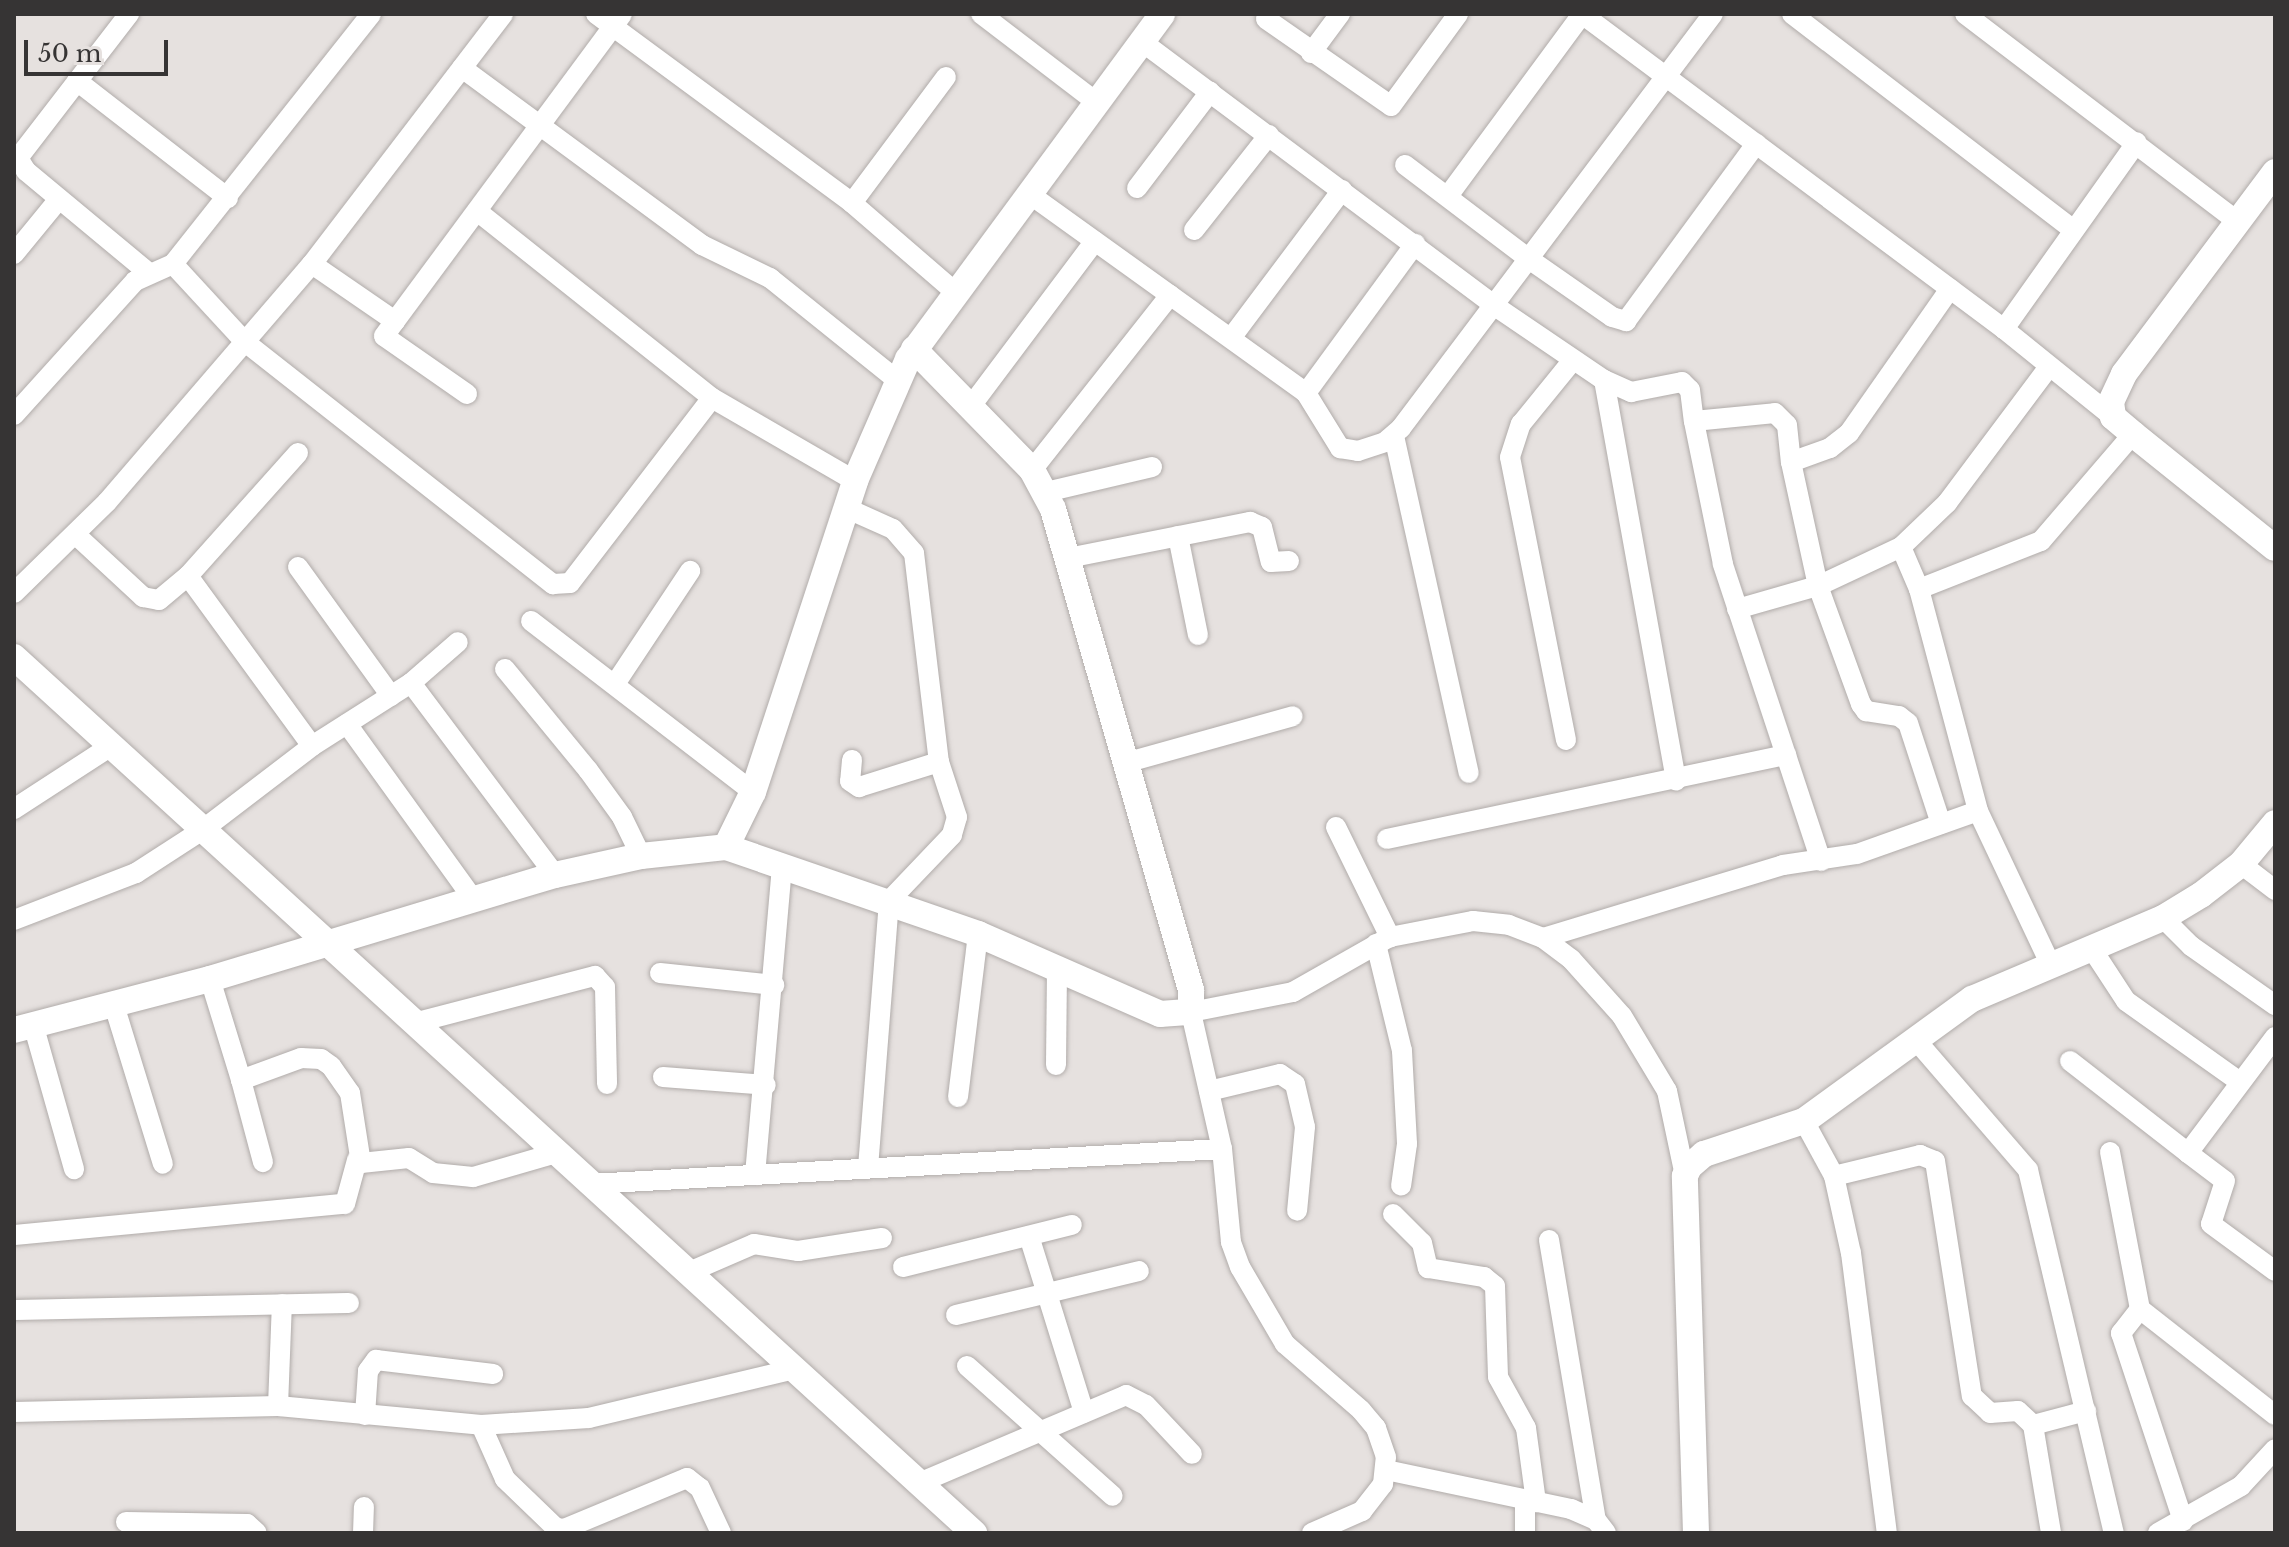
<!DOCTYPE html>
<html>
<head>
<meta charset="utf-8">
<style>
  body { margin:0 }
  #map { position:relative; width:2289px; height:1547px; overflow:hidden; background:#e6e1df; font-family:"Libre Baskerville",serif }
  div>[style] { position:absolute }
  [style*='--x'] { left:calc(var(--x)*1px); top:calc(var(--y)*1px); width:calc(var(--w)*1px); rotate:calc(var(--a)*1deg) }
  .roads { filter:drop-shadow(0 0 2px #b1acaa) drop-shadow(0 0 2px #b1acaa) }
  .minor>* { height:20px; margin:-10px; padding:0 10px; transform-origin:10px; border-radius:10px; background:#fff }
  .tertiary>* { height:26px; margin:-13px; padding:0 13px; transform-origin:13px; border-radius:13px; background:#fff }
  span { translate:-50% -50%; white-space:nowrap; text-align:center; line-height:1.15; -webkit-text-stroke:6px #e6e1df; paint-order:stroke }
  .frame { position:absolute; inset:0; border:16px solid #363434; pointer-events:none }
  .scale { position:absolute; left:24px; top:40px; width:144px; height:36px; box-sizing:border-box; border:4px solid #363434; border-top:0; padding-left:10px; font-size:24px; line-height:28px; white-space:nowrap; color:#363434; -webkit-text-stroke:6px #e6e1df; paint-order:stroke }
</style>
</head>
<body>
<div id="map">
  <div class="roads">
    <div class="minor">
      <div style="--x:129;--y:14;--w:182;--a:127.6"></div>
      <div style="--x:18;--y:158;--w:15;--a:58"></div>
      <div style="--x:26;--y:171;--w:160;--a:39.7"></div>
      <div style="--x:596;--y:14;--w:318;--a:36.4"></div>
      <div style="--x:852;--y:203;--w:135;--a:40.8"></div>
      <div style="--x:981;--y:14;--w:145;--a:37.4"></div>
      <div style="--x:1582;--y:14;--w:527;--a:36.74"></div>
      <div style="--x:2004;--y:329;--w:140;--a:38.9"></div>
      <div style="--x:1792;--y:14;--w:354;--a:37.5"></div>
      <div style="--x:1965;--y:14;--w:345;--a:37.3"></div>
      <div style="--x:1266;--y:19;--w:152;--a:34.8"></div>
      <div style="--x:1391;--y:106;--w:114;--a:-53.9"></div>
      <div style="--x:1141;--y:41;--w:439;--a:36.8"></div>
      <div style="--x:1492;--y:304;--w:135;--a:34.2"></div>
      <div style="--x:1604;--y:380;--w:407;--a:79.8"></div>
      <div style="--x:1311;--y:53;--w:49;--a:-53.4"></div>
      <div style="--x:462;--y:68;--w:298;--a:36.4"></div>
      <div style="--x:702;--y:245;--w:76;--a:25.9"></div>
      <div style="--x:770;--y:278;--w:164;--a:38.8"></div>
      <div style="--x:77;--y:81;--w:191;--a:37.8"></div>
      <div style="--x:1405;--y:165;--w:156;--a:37.2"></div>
      <div style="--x:1529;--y:259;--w:101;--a:34.9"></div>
      <div style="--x:1612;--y:317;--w:15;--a:16"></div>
      <div style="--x:1626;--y:321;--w:220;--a:-53.7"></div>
      <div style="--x:1137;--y:188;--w:121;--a:-52.8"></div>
      <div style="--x:1028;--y:193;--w:342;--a:35.7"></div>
      <div style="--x:1306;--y:393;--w:65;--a:58.3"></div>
      <div style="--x:1340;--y:448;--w:18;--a:9"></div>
      <div style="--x:1358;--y:451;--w:28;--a:-18"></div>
      <div style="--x:1385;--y:442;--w:21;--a:-41"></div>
      <div style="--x:1401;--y:428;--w:518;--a:-53"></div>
      <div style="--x:1448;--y:196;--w:226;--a:-53.6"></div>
      <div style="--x:852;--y:203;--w:157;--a:-53.3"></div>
      <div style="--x:477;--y:211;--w:300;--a:38.5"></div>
      <div style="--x:712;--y:398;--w:165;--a:30.1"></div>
      <div style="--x:1194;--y:230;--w:121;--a:-51.7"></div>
      <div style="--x:14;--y:254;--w:71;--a:-50.7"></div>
      <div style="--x:173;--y:264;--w:106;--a:47.3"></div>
      <div style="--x:245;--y:342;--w:392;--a:38.2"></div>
      <div style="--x:553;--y:584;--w:17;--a:-3"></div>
      <div style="--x:570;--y:583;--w:233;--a:-52.5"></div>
      <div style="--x:312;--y:264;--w:101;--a:34.5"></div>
      <div style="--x:2004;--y:329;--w:229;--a:-54.6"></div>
      <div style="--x:1231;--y:338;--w:185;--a:-53.1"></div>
      <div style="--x:1604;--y:380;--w:30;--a:24"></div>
      <div style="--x:1631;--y:392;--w:52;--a:-11.1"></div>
      <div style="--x:1682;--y:382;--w:11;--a:45"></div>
      <div style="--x:1690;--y:390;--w:31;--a:83"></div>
      <div style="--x:1306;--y:393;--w:185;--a:-53.8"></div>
      <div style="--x:467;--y:394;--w:101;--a:-145.1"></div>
      <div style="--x:384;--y:336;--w:400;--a:-53.5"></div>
      <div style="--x:971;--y:406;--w:206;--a:-53.1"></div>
      <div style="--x:14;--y:415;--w:181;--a:-47.9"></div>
      <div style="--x:135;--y:281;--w:42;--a:-24.1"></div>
      <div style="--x:173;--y:264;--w:319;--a:-51.6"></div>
      <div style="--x:1394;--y:436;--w:345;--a:77.5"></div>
      <div style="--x:1791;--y:462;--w:127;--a:77.7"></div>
      <div style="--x:1818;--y:586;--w:92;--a:-25.2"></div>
      <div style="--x:1901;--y:547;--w:46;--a:66.8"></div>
      <div style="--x:1919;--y:589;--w:230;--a:75.1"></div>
      <div style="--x:1032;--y:470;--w:223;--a:-51.7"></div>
      <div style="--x:1046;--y:492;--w:109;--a:-13.3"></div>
      <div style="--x:846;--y:508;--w:51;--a:24.1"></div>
      <div style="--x:893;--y:529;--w:32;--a:49"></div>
      <div style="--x:914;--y:553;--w:210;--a:83.2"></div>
      <div style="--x:939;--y:762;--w:58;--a:71.9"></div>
      <div style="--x:957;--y:817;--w:19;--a:106"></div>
      <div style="--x:952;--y:835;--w:91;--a:133.7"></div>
      <div style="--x:889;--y:901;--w:267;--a:94.5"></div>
      <div style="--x:75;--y:534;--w:93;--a:42.8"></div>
      <div style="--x:143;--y:597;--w:16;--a:11"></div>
      <div style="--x:159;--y:600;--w:38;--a:-40"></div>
      <div style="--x:188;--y:576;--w:165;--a:-48.2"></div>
      <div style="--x:1178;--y:536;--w:101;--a:78.6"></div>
      <div style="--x:1901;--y:547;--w:64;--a:-43.7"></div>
      <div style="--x:1947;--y:503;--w:169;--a:-53.2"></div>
      <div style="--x:1068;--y:558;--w:186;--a:-11.2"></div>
      <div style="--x:1250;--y:522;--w:13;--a:23"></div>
      <div style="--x:1262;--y:527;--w:36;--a:76"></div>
      <div style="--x:1271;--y:562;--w:18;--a:-3"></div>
      <div style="--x:298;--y:567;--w:159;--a:54.2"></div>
      <div style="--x:188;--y:576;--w:210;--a:53.9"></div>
      <div style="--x:1919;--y:589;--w:131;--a:-21.5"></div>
      <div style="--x:2041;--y:541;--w:141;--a:-49.3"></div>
      <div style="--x:14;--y:593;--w:130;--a:-44.4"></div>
      <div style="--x:107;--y:502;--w:314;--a:-49.3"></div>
      <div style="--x:312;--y:264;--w:315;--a:-52.6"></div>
      <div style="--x:1737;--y:609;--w:84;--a:-15.9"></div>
      <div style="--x:1818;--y:586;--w:126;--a:70"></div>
      <div style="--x:1861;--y:704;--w:9;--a:54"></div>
      <div style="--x:1866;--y:711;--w:33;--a:9"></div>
      <div style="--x:1899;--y:716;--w:11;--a:38"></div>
      <div style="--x:1908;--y:723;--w:106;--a:71.9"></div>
      <div style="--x:531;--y:621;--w:280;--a:37.6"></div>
      <div style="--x:505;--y:669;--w:131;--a:50.6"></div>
      <div style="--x:588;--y:770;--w:58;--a:54.1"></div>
      <div style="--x:622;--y:817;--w:43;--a:64"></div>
      <div style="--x:411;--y:683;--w:240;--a:53.1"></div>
      <div style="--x:615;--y:684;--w:136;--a:-56.4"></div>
      <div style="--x:347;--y:724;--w:213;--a:54.2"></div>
      <div style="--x:1566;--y:740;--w:288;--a:-101.2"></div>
      <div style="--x:1510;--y:457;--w:35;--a:-72"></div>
      <div style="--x:1521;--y:424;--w:82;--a:-50.9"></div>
      <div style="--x:852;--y:760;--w:21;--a:95"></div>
      <div style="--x:850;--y:781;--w:11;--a:34"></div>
      <div style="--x:859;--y:787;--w:84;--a:-17.4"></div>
      <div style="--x:1125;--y:763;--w:174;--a:-15.6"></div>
      <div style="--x:14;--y:809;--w:112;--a:-33"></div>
      <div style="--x:1336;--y:827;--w:123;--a:63.9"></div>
      <div style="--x:1387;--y:839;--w:408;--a:-11.9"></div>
      <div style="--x:1821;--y:861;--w:313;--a:-108.3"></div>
      <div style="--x:1723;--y:564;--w:146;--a:-101.5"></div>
      <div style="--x:1694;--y:421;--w:81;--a:-5.6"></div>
      <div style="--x:1775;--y:413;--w:17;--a:45"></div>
      <div style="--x:1787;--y:425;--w:37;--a:84"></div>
      <div style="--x:1791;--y:462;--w:41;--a:-19.7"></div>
      <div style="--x:1830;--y:448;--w:24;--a:-38"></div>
      <div style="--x:1849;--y:433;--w:176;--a:-55"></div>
      <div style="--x:2241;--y:864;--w:43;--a:37.4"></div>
      <div style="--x:2163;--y:918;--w:40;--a:45"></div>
      <div style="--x:2191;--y:946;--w:103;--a:35.1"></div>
      <div style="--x:14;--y:920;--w:131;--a:-21.1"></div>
      <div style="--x:136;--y:873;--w:77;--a:-32.9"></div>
      <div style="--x:201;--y:831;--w:140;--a:-37.4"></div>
      <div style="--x:312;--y:746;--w:117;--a:-32.5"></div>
      <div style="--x:411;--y:683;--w:62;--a:-41.1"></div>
      <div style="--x:1543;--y:938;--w:251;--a:-16.9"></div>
      <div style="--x:1783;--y:865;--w:75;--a:-8.5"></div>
      <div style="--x:1857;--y:854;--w:128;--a:-19.6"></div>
      <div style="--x:1978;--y:811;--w:168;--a:64.7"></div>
      <div style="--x:1376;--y:944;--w:110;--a:76.3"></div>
      <div style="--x:1402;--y:1051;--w:93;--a:86.9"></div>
      <div style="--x:1407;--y:1144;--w:42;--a:98.1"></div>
      <div style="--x:2092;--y:949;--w:62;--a:56.8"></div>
      <div style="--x:2126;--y:1001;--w:140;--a:35.4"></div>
      <div style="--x:660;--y:973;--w:115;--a:6"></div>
      <div style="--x:210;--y:979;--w:106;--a:72.9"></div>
      <div style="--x:241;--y:1080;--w:64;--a:-20.1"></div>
      <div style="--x:301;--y:1058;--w:20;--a:3"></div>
      <div style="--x:321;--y:1059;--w:12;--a:35"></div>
      <div style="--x:331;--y:1066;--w:33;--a:55"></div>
      <div style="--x:350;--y:1093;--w:71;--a:81.1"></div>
      <div style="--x:361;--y:1163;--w:48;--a:-5.9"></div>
      <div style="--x:409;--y:1158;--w:28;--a:32"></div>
      <div style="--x:433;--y:1173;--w:40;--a:5.7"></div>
      <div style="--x:473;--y:1177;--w:86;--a:-16.1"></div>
      <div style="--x:114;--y:1005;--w:166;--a:72.9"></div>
      <div style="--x:414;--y:1023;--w:187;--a:-14.6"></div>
      <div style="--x:595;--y:976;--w:15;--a:48"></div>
      <div style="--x:605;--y:987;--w:97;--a:88.8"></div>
      <div style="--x:33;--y:1024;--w:151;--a:74.2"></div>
      <div style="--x:2275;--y:1037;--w:145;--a:126.9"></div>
      <div style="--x:2188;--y:1153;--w:46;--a:37.1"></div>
      <div style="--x:2225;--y:1181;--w:45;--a:108"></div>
      <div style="--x:2211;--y:1224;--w:79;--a:36.3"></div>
      <div style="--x:1915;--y:1039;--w:173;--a:49.2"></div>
      <div style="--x:2028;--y:1170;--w:373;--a:76.7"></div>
      <div style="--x:2070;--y:1061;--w:150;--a:37.9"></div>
      <div style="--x:1056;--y:1065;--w:96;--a:-89.4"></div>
      <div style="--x:663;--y:1077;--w:103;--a:4.4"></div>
      <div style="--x:241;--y:1080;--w:85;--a:75"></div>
      <div style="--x:1209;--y:1091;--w:73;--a:-13.5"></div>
      <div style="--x:1280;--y:1074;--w:18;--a:34"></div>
      <div style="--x:1295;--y:1084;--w:44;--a:76.9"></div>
      <div style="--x:1305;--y:1127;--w:84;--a:95.4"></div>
      <div style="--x:958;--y:1097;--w:164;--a:-83"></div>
      <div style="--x:1804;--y:1121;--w:63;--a:61.4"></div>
      <div style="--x:1834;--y:1176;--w:89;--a:-13.7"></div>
      <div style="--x:1920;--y:1155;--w:16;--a:22"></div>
      <div style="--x:1935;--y:1161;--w:238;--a:81.1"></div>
      <div style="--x:1972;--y:1396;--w:25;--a:43"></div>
      <div style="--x:1990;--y:1413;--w:28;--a:-4"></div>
      <div style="--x:2018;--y:1411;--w:21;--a:43"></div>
      <div style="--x:2033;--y:1425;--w:109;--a:80.5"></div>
      <div style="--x:2110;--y:1152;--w:160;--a:79.2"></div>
      <div style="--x:2140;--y:1309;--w:31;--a:128"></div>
      <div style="--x:2121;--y:1333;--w:198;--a:71.7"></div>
      <div style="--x:755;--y:1175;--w:309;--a:-85"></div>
      <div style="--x:1834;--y:1176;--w:79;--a:77.6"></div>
      <div style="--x:1851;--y:1253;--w:282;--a:82.7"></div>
      <div style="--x:590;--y:1184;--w:633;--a:-3.17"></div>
      <div style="--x:1393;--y:1214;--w:41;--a:45"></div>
      <div style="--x:1422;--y:1243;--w:26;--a:77"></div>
      <div style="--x:1428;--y:1268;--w:57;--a:9.1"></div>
      <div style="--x:1484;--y:1277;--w:14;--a:39"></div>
      <div style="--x:1495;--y:1286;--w:91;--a:88.1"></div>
      <div style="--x:1498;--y:1377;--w:58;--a:61.2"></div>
      <div style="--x:1526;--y:1428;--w:75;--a:82.3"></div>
      <div style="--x:14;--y:1235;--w:332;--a:-5.4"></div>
      <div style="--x:345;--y:1204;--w:46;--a:-74.7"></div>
      <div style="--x:1029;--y:1236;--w:185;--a:72.7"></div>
      <div style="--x:1549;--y:1240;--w:284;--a:80.5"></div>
      <div style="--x:903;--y:1267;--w:174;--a:-14"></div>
      <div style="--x:687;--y:1273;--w:73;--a:-23.4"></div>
      <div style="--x:754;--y:1244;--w:45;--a:9"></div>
      <div style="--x:798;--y:1251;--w:85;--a:-8.8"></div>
      <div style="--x:2140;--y:1309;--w:172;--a:38.1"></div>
      <div style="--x:14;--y:1310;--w:335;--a:-1.2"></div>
      <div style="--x:956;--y:1315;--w:188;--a:-13.5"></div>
      <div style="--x:967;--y:1366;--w:195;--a:41.7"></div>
      <div style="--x:278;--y:1406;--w:102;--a:-87.8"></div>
      <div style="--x:14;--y:1412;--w:264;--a:-1.3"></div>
      <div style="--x:278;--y:1406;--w:204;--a:5.3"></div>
      <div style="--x:481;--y:1425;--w:108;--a:-3.7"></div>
      <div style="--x:589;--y:1418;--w:211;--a:-13.4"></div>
      <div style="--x:365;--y:1415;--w:44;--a:-86.1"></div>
      <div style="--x:368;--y:1371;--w:14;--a:-54"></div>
      <div style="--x:376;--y:1360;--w:118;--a:6.8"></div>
      <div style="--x:481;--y:1425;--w:59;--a:66"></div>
      <div style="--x:505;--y:1479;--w:71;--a:43.9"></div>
      <div style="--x:556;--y:1528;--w:8;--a:7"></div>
      <div style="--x:564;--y:1529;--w:133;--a:-22.5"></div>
      <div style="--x:687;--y:1478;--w:16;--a:38"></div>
      <div style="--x:700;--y:1488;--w:50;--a:65"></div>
      <div style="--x:2033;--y:1425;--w:55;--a:-14.8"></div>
      <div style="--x:1386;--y:1470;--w:189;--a:11.9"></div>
      <div style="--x:1571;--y:1509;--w:27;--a:24"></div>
      <div style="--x:1596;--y:1520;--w:16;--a:52"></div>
      <div style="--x:919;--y:1483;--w:225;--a:-23"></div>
      <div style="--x:1126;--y:1395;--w:22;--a:27"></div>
      <div style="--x:1146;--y:1405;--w:67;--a:46.8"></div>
      <div style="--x:126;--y:1522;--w:121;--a:0.9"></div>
      <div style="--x:247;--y:1524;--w:13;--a:42"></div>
      <div style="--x:363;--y:1533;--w:26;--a:-88"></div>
      <div style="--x:1312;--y:1533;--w:55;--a:-23.7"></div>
      <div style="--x:1362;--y:1511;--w:34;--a:-52"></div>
      <div style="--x:1383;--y:1484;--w:27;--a:-84"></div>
      <div style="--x:1386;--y:1457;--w:31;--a:-109"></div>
      <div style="--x:1376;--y:1428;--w:23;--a:-130"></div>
      <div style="--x:1361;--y:1410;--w:101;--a:-139"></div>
      <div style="--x:1285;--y:1344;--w:89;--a:-120.3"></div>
      <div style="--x:1240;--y:1267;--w:27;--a:-110"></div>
      <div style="--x:1231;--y:1242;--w:93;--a:-95.5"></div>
      <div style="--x:1222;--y:1149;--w:140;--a:-102.8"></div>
      <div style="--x:1191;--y:1012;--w:104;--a:-11.1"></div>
      <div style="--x:1293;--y:992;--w:112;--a:-29.6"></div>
      <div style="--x:1390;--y:937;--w:85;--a:-10.9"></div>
      <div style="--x:1473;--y:921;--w:36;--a:6"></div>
      <div style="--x:1509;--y:925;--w:36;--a:21"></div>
      <div style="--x:1543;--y:938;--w:35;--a:37"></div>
      <div style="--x:1571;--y:959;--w:76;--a:48.2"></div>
      <div style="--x:1622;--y:1016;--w:87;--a:59"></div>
      <div style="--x:1667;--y:1091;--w:87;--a:78"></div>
      <div style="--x:1525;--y:1533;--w:33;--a:-90"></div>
      <div style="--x:2158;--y:1533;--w:95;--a:-29.5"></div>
      <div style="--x:2241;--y:1486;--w:50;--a:-47.4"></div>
    </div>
    <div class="tertiary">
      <div style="--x:2275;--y:172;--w:252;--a:126.8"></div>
      <div style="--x:2124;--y:374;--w:31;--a:115"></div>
      <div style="--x:2111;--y:402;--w:15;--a:82"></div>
      <div style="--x:2113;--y:417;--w:26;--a:40"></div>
      <div style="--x:2133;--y:434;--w:182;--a:38.8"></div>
      <div style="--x:14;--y:657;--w:1300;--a:42.38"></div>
      <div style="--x:726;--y:847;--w:61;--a:-63.9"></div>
      <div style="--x:753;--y:792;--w:327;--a:-71.8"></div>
      <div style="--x:855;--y:481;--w:133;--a:-66.5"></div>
      <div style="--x:908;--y:359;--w:428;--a:-53.6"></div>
      <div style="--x:14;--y:1030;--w:203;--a:-14.6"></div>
      <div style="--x:210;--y:979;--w:360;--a:-16.8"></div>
      <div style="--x:555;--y:875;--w:88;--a:-12.5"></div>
      <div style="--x:641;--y:856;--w:85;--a:-6"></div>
      <div style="--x:726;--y:847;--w:267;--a:19"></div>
      <div style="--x:978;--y:934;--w:199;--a:23.7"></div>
      <div style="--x:1160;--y:1014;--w:31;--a:-4"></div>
      <div style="--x:1191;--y:1012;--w:22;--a:-90"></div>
      <div style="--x:1191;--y:990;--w:500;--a:-106.01"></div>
      <div style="--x:1053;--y:509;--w:44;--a:-118.3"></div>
      <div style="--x:1032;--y:470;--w:169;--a:-134.3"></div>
      <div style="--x:1696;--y:1533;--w:357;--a:-91.8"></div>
      <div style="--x:1685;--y:1176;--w:10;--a:-66"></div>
      <div style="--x:1689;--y:1167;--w:20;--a:-41"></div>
      <div style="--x:1704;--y:1154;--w:105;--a:-18.3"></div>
      <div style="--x:1804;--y:1121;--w:208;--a:-36"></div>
      <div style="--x:1972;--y:999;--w:207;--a:-23"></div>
      <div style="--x:2163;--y:918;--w:44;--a:-31.2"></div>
      <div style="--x:2201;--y:895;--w:51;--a:-37.8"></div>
      <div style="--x:2241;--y:864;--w:53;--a:-50.3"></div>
    </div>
  </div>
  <div class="frame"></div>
  <div class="scale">50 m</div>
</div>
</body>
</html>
